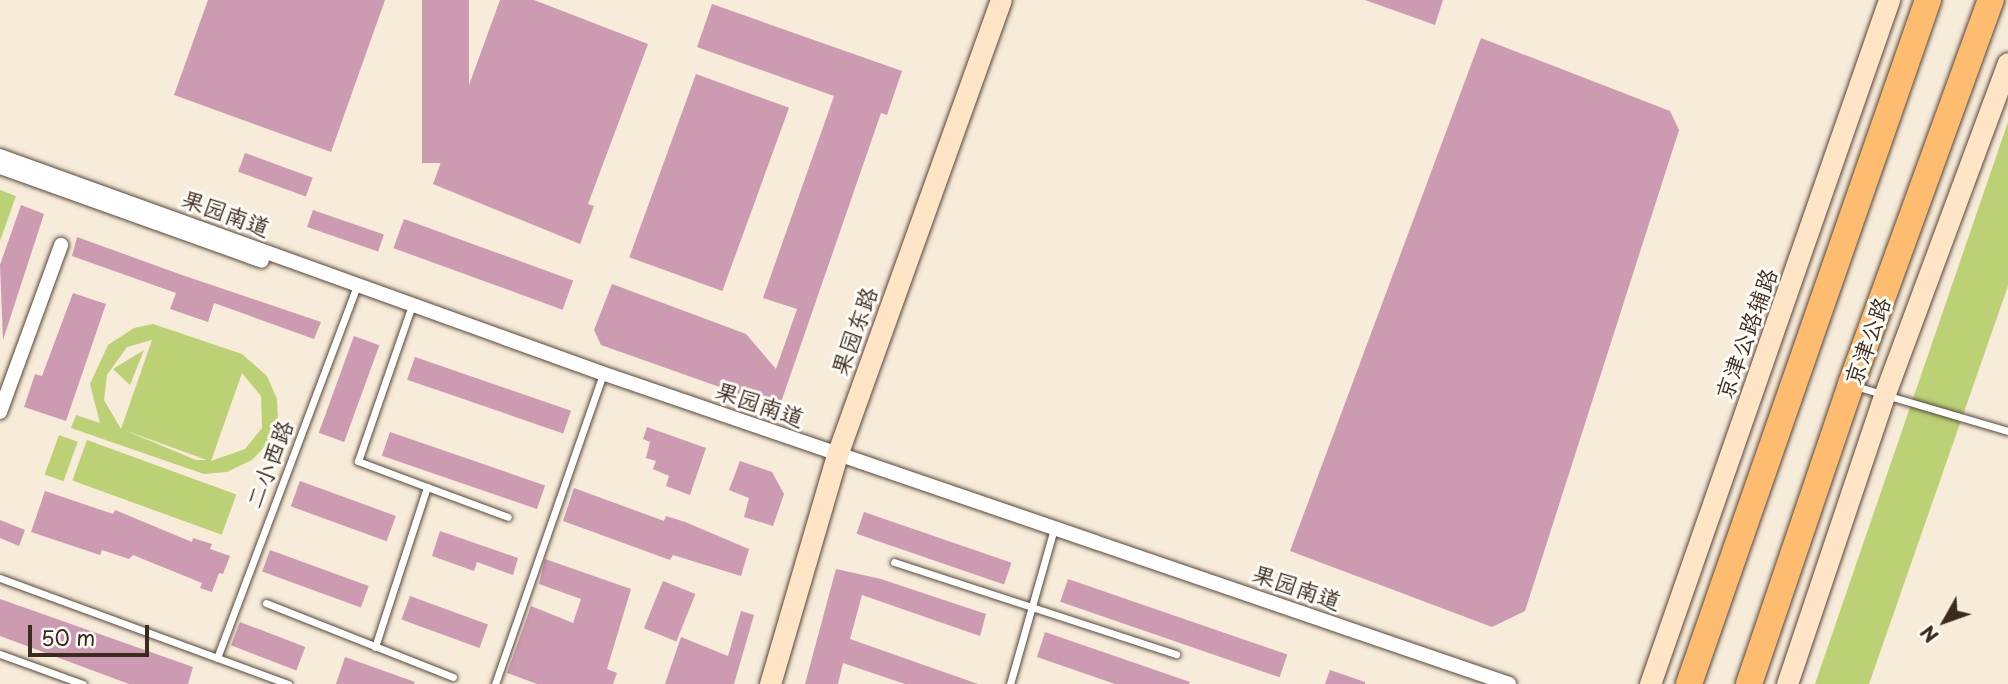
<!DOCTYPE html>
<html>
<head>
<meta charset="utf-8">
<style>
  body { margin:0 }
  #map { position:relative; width:2008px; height:684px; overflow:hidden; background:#f7ebd9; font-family:"Playpen Sans","LXGW WenKai TC",sans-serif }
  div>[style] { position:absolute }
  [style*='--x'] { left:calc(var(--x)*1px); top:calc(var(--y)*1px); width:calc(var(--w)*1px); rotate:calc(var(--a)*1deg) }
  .green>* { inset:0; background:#bcd175; transform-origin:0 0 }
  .building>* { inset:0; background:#cc9ab1; transform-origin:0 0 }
  .roads { filter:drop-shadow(0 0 2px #57473a) drop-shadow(0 0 2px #57473a) }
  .lane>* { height:7px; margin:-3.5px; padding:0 3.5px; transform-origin:3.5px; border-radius:3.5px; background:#fff }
  .street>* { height:14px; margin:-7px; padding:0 7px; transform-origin:7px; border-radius:7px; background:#fff }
  .secondary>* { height:21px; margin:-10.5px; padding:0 10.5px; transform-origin:10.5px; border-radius:10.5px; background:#ffe4c6 }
  .highway>* { height:26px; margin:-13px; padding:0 13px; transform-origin:13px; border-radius:13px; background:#febc70 }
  span { translate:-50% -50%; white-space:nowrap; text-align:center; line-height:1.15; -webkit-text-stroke:6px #fdfcf7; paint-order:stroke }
  .street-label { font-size:23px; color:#3b2a1e }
  .north { position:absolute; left:1910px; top:586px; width:70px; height:70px; -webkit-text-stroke:5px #fdfcf7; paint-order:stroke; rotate:230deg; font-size:19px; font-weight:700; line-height:28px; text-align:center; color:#3b2a1e }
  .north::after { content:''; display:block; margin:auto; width:24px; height:32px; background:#3b2a1e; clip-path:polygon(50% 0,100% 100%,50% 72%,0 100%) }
  .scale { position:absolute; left:28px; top:625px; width:121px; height:32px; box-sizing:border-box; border:4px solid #3b2a1e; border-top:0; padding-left:9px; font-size:21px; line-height:24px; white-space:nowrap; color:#3b2a1e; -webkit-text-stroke:5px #fdfcf7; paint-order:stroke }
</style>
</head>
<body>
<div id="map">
  <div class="green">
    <div style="clip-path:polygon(2008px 122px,2008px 286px,1869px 684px,1815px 684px)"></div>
    <div style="clip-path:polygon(0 190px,16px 196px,0 241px)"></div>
    <div style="clip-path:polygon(evenodd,153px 324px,242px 354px,267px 376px,277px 399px,278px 422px,269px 442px,252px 460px,227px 472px,204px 474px,71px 428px,76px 415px,100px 423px,90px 384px,108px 345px,134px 328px,153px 324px,152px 340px,121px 429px,104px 400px,107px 375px,127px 347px,152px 340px,153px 324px,242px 373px,261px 396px,262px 428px,245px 449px,211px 461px,242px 373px,153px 324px,124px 430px,207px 460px,196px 460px,124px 430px)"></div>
    <div style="clip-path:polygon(144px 350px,130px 385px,113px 369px)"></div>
    <div style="left:59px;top:435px;width:20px;height:42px;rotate:20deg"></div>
    <div style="left:87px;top:440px;width:159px;height:43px;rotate:20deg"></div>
  </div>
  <div class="building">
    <div style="clip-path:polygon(208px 0,385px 0,331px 152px,174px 95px)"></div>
    <div style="left:422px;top:0;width:47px;height:163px"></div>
    <div style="clip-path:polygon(500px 0,534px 0,648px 44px,588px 204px,594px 206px,580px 244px,433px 184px)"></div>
    <div style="clip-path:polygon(1365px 0,1443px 0,1435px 25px)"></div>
    <div style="clip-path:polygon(712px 4px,902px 71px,887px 115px,881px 113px,779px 408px,601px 345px,594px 330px,612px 284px,746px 334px,776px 369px,797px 309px,763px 298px,834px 96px,697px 47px)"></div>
    <div style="clip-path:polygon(1481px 38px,1670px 111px,1679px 130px,1525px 611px,1492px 627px,1290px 551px)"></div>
    <div style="left:696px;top:74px;width:99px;height:195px;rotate:20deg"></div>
    <div style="left:245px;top:153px;width:72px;height:20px;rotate:20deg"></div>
    <div style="clip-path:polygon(21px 205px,44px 214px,3px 340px,0 265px)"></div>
    <div style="left:313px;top:210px;width:75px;height:18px;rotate:19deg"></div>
    <div style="left:404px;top:219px;width:180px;height:31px;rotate:20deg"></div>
    <div style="clip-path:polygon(77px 237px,182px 275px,321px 322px,314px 339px,214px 303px,208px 322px,170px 309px,176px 293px,72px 256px)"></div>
    <div style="clip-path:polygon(73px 293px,106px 304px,66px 421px,24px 407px,35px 374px,42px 376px)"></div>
    <div style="left:354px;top:336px;width:27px;height:103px;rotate:20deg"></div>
    <div style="left:415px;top:357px;width:165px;height:24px;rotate:19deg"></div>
    <div style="clip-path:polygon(647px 427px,706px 448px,690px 495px,666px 486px,669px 476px,653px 469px,656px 461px,646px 458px,650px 442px,643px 439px)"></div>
    <div style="left:390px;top:432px;width:164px;height:25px;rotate:19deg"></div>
    <div style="clip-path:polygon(740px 461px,772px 472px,784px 494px,773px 526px,744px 517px,749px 498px,729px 490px)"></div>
    <div style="left:300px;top:481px;width:102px;height:27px;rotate:20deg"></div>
    <div style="clip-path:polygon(574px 488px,664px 521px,666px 516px,685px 522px,749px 549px,741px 576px,673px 555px,670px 560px,563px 521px)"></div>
    <div style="clip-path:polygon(45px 491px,113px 514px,115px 510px,192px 542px,193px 538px,212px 544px,210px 549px,230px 556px,223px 574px,219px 573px,212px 592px,200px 588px,202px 583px,133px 555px,129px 559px,102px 550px,100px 555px,31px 532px)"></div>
    <div style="left:864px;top:512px;width:156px;height:23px;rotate:19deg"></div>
    <div style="clip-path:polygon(0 520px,25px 530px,19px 546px,0 538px)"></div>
    <div style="clip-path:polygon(440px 531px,518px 558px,513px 575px,477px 562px,474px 571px,432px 556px)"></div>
    <div style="left:270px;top:550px;width:105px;height:23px;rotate:20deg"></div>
    <div style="clip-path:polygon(545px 559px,631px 589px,607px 669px,617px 673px,613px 684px,537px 684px,507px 673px,531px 606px,573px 623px,581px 599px,539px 584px)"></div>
    <div style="clip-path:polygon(836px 569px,881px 579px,986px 614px,980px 636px,862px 595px,850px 639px,978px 684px,905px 684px,843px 663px,838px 684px,805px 684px)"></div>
    <div style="left:1068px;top:579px;width:232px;height:24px;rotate:19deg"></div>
    <div style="left:663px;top:581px;width:35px;height:51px;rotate:22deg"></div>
    <div style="left:410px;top:596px;width:83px;height:25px;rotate:20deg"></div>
    <div style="clip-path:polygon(0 599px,193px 667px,188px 684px,129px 684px,0 636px)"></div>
    <div style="clip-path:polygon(741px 611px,754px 615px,734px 684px,665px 684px,681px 637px,728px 656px)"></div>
    <div style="left:240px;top:622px;width:70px;height:25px;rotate:21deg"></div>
    <div style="clip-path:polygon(1045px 632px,1190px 682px,1189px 684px,1115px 684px,1037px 657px)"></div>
    <div style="clip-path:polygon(345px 657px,415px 682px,414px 684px,336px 684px)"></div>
    <div style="clip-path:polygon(1330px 670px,1365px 682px,1365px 684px,1325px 684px)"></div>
  </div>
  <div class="roads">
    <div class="lane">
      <div style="--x:1855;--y:386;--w:159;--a:16.4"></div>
      <div style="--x:427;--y:487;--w:86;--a:20.3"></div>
      <div style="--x:894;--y:562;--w:297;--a:18.1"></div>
      <div style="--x:0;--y:578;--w:307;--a:20.2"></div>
      <div style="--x:266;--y:603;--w:201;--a:21.6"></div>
      <div style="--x:375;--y:647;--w:168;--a:-72"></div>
      <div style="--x:427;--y:487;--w:74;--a:-159.4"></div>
      <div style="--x:358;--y:461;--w:165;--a:-70.9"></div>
      <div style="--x:0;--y:654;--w:88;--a:19.9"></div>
      <div style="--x:217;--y:658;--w:398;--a:-69.4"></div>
      <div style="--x:495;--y:684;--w:328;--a:-70.8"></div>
      <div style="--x:1010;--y:684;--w:162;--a:-74.2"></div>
    </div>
    <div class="street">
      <div style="--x:0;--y:156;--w:637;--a:19.83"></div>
      <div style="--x:599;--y:372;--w:962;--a:18.92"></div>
      <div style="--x:0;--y:167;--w:278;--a:19.7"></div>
      <div style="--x:0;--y:412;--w:178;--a:-69.9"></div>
    </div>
    <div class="secondary">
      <div style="--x:770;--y:684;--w:239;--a:-73.7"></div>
      <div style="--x:837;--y:455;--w:484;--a:-70.2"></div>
      <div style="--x:1650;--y:684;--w:725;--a:-70.74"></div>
      <div style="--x:1787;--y:684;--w:304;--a:-71.4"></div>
      <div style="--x:1884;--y:396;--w:355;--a:-69.6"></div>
    </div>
    <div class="highway">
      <div style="--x:1689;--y:684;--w:725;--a:-70.74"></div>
      <div style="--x:1749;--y:684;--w:317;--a:-71.2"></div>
      <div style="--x:1851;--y:384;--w:409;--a:-70"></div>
    </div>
  </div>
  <div class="street-label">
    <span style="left:226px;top:213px;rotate:20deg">果园南道</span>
    <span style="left:854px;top:331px;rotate:-70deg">果园东路</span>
    <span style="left:1746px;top:334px;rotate:-70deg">京津公路辅路</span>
    <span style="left:1867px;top:341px;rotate:-70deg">京津公路</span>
    <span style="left:760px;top:404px;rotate:19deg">果园南道</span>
    <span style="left:269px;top:464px;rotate:-69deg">二小西路</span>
    <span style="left:1297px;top:587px;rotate:19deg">果园南道</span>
  </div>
  <div class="north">N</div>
  <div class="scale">50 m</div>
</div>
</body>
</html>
